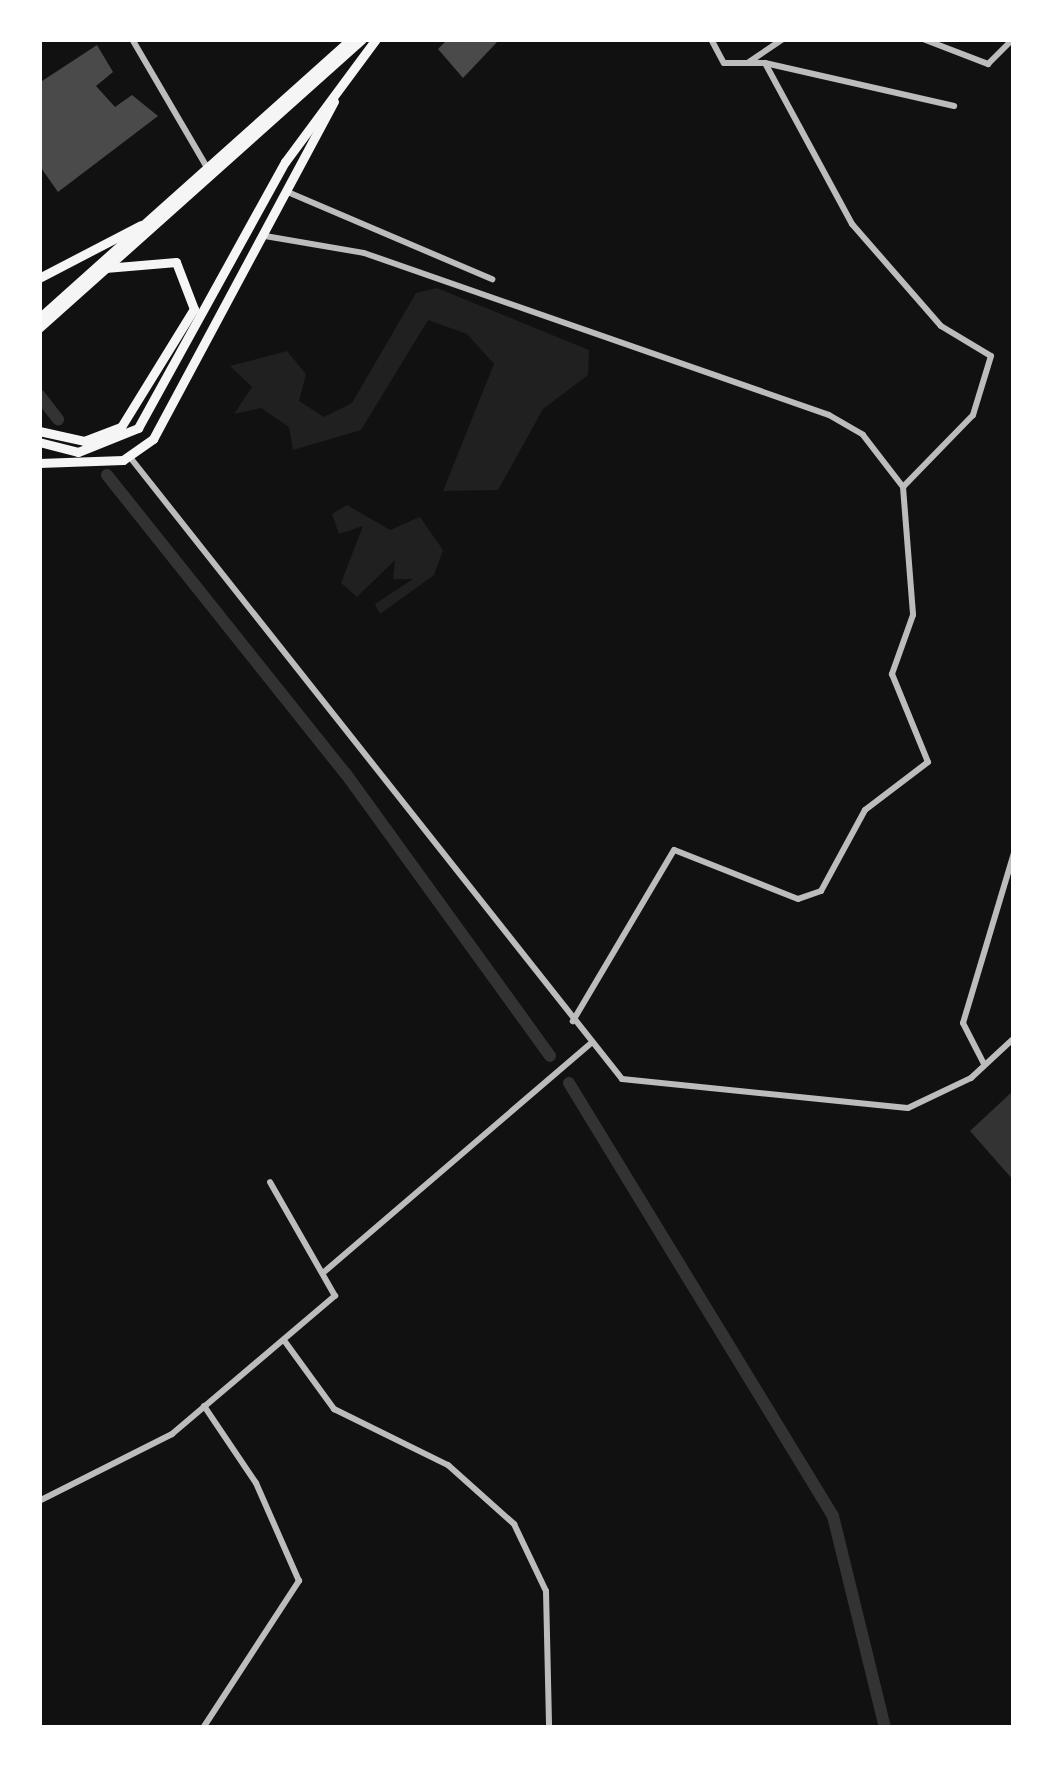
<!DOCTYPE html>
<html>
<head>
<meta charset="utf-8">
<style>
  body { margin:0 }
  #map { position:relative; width:1053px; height:1767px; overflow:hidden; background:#111; font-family:"Public Sans",sans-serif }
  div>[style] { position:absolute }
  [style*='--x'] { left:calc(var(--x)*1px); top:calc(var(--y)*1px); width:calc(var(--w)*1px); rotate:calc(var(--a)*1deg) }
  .green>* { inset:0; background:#202020 }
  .water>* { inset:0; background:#333 }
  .canal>* { height:12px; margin:-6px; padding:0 6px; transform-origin:6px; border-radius:6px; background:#333 }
  .building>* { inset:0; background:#4a4a4a }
  .minor>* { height:6px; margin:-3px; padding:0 3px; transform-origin:3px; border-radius:3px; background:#bcbcbc }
  .primary>* { height:9px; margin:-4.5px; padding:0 4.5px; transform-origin:4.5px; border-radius:4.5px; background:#f5f5f5 }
  .trunk>* { height:9px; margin:-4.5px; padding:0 4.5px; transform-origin:4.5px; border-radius:4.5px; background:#f5f5f5 }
  span { translate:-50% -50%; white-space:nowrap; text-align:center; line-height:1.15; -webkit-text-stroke:10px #fff; paint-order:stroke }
  .frame { position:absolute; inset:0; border:42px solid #fff; pointer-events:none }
</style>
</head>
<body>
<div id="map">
  <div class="green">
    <div style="clip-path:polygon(437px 288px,589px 350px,588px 375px,543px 409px,498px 490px,443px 491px,494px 364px,467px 334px,428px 320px,361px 430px,293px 450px,289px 427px,261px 408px,234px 414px,252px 387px,230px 366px,287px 351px,306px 374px,299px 401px,324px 417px,352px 403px,416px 293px)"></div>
    <div style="clip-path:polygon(347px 505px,390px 530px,420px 517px,443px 550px,434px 575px,380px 614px,375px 604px,413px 579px,393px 579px,395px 560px,357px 597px,341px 583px,363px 526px,339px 534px,332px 514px)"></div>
  </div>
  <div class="water">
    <div style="clip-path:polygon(1014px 1090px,1014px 1181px,970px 1131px)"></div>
  </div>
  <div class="canal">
    <div style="--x:39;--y:395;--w:31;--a:52"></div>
    <div style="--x:107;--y:475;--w:383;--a:51.4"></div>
    <div style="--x:346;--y:774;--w:348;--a:54.1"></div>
    <div style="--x:569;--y:1083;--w:507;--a:58.63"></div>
    <div style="--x:833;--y:1516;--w:218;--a:76.2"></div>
  </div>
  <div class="building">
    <div style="clip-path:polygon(448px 39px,500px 39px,463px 78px,438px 49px)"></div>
    <div style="clip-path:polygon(97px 45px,113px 72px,96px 86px,115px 107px,132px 95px,158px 116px,58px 192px,39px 165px,39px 83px)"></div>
  </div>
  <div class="minor">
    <div style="--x:132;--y:39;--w:151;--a:59.7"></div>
    <div style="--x:711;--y:39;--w:27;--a:62"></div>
    <div style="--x:724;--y:63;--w:41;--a:0"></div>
    <div style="--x:765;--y:63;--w:183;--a:61.6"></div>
    <div style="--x:852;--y:224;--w:135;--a:48.9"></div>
    <div style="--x:941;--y:326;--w:58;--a:31"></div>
    <div style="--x:991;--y:356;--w:62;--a:107"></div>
    <div style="--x:973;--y:415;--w:100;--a:134.2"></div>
    <div style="--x:923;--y:39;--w:70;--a:21"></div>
    <div style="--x:988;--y:64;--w:35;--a:-45"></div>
    <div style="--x:749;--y:62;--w:41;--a:-34.1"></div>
    <div style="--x:765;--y:63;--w:194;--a:12.8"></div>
    <div style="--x:290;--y:193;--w:220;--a:23.1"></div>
    <div style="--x:265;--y:236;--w:100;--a:9.7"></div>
    <div style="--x:364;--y:253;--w:492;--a:19.2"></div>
    <div style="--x:829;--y:415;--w:39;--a:30"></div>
    <div style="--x:863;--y:435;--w:66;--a:52.4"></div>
    <div style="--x:903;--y:487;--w:128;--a:85.5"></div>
    <div style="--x:913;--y:615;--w:63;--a:109.6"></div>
    <div style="--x:892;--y:674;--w:95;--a:67.8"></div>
    <div style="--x:928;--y:762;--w:79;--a:142.7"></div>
    <div style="--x:865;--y:810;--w:92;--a:118.5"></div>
    <div style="--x:821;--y:891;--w:24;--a:161"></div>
    <div style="--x:798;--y:899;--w:133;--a:-158.4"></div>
    <div style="--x:674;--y:850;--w:199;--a:120.6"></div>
    <div style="--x:129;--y:456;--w:794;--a:51.64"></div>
    <div style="--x:622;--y:1079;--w:287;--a:5.8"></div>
    <div style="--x:908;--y:1108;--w:70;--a:-25.5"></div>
    <div style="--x:971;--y:1078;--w:59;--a:-42.9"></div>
    <div style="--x:984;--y:1064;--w:46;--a:-117.1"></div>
    <div style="--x:963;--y:1023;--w:177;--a:-73.3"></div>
    <div style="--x:324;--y:1272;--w:350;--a:-40.6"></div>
    <div style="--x:286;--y:1343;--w:82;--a:54"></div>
    <div style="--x:334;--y:1409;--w:127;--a:26.2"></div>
    <div style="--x:448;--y:1465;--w:89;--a:41.8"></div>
    <div style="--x:514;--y:1524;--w:74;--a:64.5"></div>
    <div style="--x:546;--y:1591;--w:137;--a:88.7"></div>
    <div style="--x:39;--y:1501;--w:149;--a:-26.7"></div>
    <div style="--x:172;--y:1434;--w:214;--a:-40.3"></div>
    <div style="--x:335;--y:1296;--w:131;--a:-119.7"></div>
    <div style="--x:203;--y:1728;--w:176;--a:-56.9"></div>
    <div style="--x:299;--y:1581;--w:107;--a:-113.7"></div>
    <div style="--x:256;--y:1483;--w:93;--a:-124"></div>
  </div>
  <div class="primary">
    <div style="--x:39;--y:278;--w:115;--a:-27.5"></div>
    <div style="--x:39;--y:431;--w:46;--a:12.5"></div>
    <div style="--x:84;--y:441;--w:40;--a:-21"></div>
    <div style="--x:121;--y:427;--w:139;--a:-58.3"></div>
    <div style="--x:194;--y:309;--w:50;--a:-111"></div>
    <div style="--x:176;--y:262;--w:71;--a:175.2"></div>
    <div style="--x:39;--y:442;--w:40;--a:14.4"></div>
    <div style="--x:78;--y:452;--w:65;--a:-21.8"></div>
    <div style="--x:138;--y:428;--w:304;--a:-61.1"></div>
    <div style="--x:285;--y:162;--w:153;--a:-53.5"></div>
    <div style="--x:39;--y:463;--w:84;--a:-2"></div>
    <div style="--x:123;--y:460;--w:37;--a:-35"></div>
    <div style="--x:153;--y:439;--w:383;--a:-61.8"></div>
  </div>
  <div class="trunk">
    <div style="--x:39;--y:318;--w:419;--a:-41.8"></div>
    <div style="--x:39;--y:328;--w:433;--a:-41.8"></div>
  </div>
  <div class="frame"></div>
</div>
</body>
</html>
